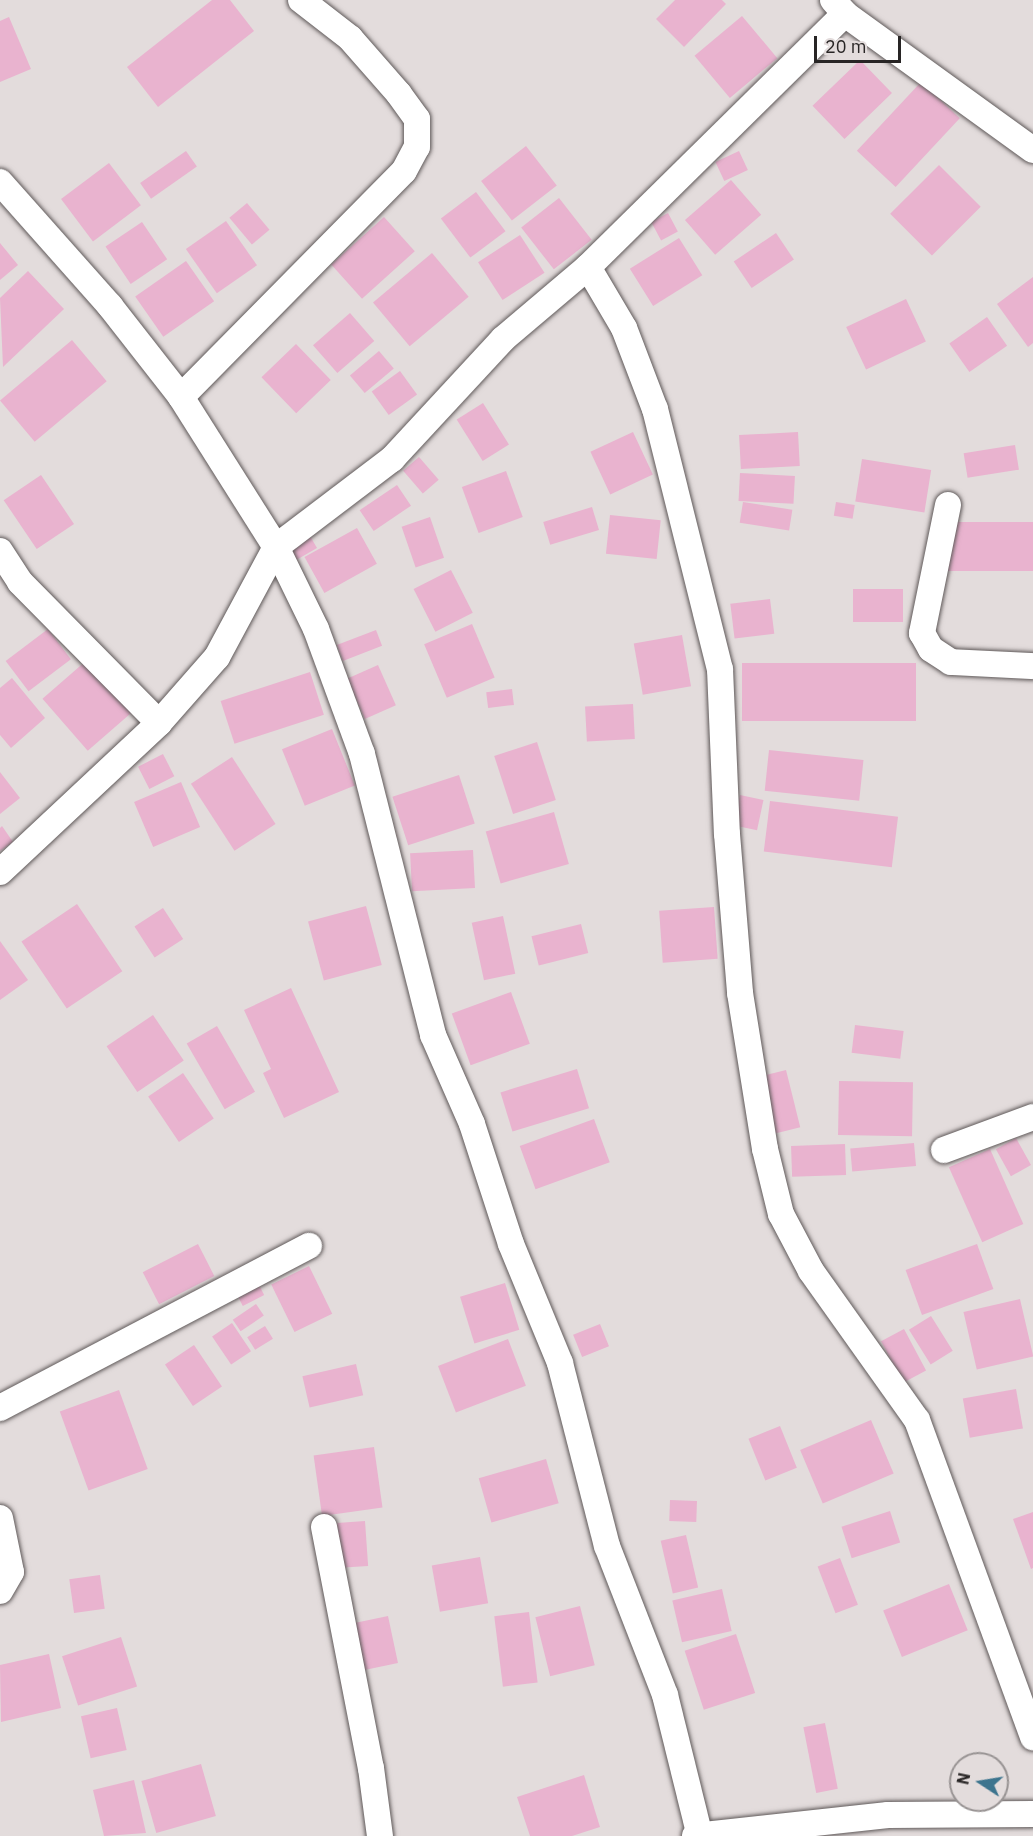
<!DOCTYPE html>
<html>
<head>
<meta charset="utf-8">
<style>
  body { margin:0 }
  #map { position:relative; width:1033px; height:1836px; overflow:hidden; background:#e3dcdc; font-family:"IBM Plex Sans",sans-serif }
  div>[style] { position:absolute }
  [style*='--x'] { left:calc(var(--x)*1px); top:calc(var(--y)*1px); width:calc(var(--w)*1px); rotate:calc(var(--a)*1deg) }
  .building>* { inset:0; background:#e9b3cf; transform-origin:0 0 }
  .roads { filter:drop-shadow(0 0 2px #5f5959) drop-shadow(0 0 2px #5f5959) }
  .minor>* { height:26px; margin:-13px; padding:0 13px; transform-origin:13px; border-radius:13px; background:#fff }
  span { translate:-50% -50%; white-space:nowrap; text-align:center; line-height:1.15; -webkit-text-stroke:6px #e3dcdc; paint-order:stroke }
  .north { position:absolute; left:949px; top:1752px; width:60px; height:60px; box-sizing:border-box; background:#e3dcdc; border:2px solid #989393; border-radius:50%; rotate:282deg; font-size:16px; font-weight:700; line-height:24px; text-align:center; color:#282525 }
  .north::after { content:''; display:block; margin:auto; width:21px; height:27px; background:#3c748e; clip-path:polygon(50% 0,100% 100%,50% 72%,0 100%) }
  .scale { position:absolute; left:814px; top:36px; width:87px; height:27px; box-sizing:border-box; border:3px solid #282525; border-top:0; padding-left:8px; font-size:18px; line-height:21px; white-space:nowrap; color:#282525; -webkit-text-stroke:4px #e3dcdc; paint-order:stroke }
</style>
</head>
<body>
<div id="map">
  <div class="building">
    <div style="clip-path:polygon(212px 0,230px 0,254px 31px,158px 107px,127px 67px)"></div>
    <div style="clip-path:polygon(675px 0,722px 0,726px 4px,684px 47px,656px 19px)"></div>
    <div style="left:742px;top:16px;width:55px;height:62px;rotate:50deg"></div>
    <div style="clip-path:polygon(9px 17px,31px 69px,0 82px,0 21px)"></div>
    <div style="left:860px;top:60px;width:46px;height:66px;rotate:46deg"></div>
    <div style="left:921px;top:82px;width:53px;height:94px;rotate:43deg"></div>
    <div style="left:526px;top:146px;width:50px;height:57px;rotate:52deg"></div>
    <div style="left:186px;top:151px;width:19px;height:56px;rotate:55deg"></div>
    <div style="left:739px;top:151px;width:21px;height:26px;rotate:65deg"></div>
    <div style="left:109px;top:163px;width:53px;height:60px;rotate:53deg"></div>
    <div style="left:939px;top:165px;width:59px;height:69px;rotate:45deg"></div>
    <div style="left:731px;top:180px;width:46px;height:61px;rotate:49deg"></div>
    <div style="left:476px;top:192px;width:49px;height:44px;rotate:53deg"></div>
    <div style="left:559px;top:198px;width:53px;height:48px;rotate:52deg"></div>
    <div style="left:247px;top:203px;width:35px;height:23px;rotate:50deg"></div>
    <div style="left:668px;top:213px;width:21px;height:19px;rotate:62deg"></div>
    <div style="left:384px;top:217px;width:46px;height:71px;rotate:48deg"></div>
    <div style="left:226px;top:221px;width:54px;height:49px;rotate:55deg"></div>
    <div style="left:142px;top:222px;width:45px;height:44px;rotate:56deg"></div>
    <div style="left:776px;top:233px;width:32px;height:51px;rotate:56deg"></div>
    <div style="left:520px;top:235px;width:45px;height:50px;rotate:57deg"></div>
    <div style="left:679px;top:238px;width:44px;height:58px;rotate:58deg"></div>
    <div style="clip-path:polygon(0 243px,18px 265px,0 280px)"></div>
    <div style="left:432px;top:253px;width:57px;height:77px;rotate:50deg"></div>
    <div style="left:186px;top:261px;width:49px;height:62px;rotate:55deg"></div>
    <div style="clip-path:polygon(28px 271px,64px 309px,3px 367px,0 298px)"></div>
    <div style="clip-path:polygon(1033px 277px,1033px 343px,1028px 347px,997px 304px)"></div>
    <div style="left:906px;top:299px;width:47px;height:66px;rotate:65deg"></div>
    <div style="left:350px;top:313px;width:37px;height:49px;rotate:49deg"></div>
    <div style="left:987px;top:317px;width:35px;height:46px;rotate:55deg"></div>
    <div style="left:72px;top:340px;width:54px;height:94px;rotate:50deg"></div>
    <div style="left:296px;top:344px;width:50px;height:48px;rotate:46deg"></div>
    <div style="left:379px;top:351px;width:23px;height:38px;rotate:50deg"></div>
    <div style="left:400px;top:371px;width:29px;height:35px;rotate:54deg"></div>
    <div style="left:483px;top:403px;width:49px;height:31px;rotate:58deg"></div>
    <div style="left:633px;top:432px;width:47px;height:47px;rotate:65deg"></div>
    <div style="left:798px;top:432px;width:34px;height:59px;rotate:87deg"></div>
    <div style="left:1015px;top:445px;width:25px;height:52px;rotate:81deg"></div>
    <div style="left:419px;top:457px;width:30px;height:21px;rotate:49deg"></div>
    <div style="left:862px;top:459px;width:70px;height:43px;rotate:9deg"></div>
    <div style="left:506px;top:471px;width:49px;height:47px;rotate:70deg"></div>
    <div style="left:740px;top:473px;width:55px;height:28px;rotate:3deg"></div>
    <div style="left:41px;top:475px;width:59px;height:45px;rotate:56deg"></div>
    <div style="left:397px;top:485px;width:25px;height:45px;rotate:56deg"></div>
    <div style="left:743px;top:502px;width:50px;height:21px;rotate:9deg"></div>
    <div style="left:836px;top:502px;width:19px;height:14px;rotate:9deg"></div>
    <div style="left:592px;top:507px;width:24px;height:51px;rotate:73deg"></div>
    <div style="left:610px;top:515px;width:51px;height:39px;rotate:6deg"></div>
    <div style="left:430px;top:517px;width:43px;height:30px;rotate:71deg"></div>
    <div style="left:1033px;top:522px;width:49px;height:85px;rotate:90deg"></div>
    <div style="left:357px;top:528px;width:41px;height:60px;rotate:61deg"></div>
    <div style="left:310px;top:536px;width:14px;height:24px;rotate:60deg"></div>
    <div style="left:451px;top:570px;width:48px;height:42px;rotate:63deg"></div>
    <div style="left:853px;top:589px;width:50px;height:33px"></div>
    <div style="left:770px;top:599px;width:35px;height:40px;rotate:83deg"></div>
    <div style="left:472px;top:624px;width:58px;height:52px;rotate:67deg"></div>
    <div style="left:48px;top:629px;width:38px;height:53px;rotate:53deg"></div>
    <div style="left:376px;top:630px;width:17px;height:42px;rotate:69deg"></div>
    <div style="left:682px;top:635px;width:52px;height:49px;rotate:80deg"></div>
    <div style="left:87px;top:660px;width:69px;height:59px;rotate:49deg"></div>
    <div style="left:742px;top:663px;width:174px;height:58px"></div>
    <div style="left:378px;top:665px;width:44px;height:34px;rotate:66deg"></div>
    <div style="left:310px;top:672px;width:45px;height:94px;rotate:72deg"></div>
    <div style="clip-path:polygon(12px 678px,45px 718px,11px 748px,0 735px,0 688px)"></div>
    <div style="left:512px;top:689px;width:16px;height:26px;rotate:83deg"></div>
    <div style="left:633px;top:704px;width:35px;height:48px;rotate:87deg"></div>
    <div style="left:332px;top:729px;width:61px;height:54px;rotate:68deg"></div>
    <div style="left:537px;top:742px;width:61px;height:45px;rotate:72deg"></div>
    <div style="left:769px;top:750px;width:95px;height:41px;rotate:6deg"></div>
    <div style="left:163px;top:754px;width:25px;height:28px;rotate:63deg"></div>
    <div style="left:232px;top:757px;width:80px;height:49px;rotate:57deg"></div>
    <div style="clip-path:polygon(0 772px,20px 798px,0 814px)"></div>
    <div style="left:459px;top:775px;width:51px;height:70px;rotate:72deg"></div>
    <div style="left:181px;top:782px;width:49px;height:51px;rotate:67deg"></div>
    <div style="left:740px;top:795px;width:24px;height:31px;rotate:12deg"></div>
    <div style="left:770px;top:801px;width:129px;height:51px;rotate:7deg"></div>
    <div style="left:554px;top:812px;width:54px;height:71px;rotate:74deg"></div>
    <div style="clip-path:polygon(2px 826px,13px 842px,0 851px,0 828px)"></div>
    <div style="left:473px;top:850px;width:38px;height:63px;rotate:87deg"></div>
    <div style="left:77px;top:904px;width:81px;height:67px;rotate:56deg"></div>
    <div style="left:366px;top:906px;width:61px;height:60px;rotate:75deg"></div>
    <div style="left:714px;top:907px;width:52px;height:55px;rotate:86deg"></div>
    <div style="left:163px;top:908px;width:37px;height:34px;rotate:57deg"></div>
    <div style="left:503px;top:916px;width:59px;height:32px;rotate:78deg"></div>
    <div style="left:581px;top:924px;width:30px;height:51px;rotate:76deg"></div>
    <div style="clip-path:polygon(0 941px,28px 980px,0 1000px)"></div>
    <div style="clip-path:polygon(291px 988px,339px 1092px,284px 1118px,263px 1073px,271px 1069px,244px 1010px)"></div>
    <div style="left:511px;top:992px;width:55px;height:63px;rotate:70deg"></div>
    <div style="left:153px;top:1015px;width:55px;height:56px;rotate:56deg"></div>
    <div style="left:855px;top:1025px;width:49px;height:28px;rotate:7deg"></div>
    <div style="left:217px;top:1026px;width:76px;height:35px;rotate:60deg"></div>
    <div style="left:577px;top:1069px;width:41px;height:80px;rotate:73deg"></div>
    <div style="left:786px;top:1070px;width:59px;height:31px;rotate:76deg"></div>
    <div style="left:183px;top:1073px;width:55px;height:42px;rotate:56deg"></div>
    <div style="left:839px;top:1081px;width:74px;height:54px;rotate:1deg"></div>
    <div style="left:594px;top:1119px;width:46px;height:79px;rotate:70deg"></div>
    <div style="left:1016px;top:1138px;width:31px;height:23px;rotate:61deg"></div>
    <div style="left:914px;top:1143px;width:23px;height:64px;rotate:85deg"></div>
    <div style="left:845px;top:1144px;width:31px;height:54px;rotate:88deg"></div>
    <div style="left:990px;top:1149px;width:82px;height:45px;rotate:66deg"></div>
    <div style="left:198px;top:1244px;width:36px;height:62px;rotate:63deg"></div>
    <div style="left:977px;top:1244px;width:48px;height:76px;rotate:70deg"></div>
    <div style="left:309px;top:1266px;width:53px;height:42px;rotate:64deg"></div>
    <div style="left:256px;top:1279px;width:18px;height:24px;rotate:63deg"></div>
    <div style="left:505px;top:1283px;width:49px;height:47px;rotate:73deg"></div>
    <div style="left:1020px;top:1299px;width:59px;height:58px;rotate:77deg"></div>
    <div style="left:256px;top:1304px;width:14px;height:28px;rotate:56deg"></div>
    <div style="left:931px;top:1316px;width:41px;height:26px;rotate:58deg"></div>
    <div style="left:232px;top:1323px;width:34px;height:24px;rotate:56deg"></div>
    <div style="left:600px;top:1324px;width:24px;height:29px;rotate:68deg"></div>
    <div style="left:265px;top:1326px;width:15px;height:21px;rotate:58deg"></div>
    <div style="left:904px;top:1329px;width:47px;height:26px;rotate:62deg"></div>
    <div style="left:508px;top:1339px;width:50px;height:75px;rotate:69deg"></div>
    <div style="left:194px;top:1345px;width:50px;height:35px;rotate:56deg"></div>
    <div style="left:356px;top:1364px;width:32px;height:55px;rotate:77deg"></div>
    <div style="left:1016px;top:1389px;width:40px;height:54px;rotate:80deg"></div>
    <div style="left:119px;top:1390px;width:84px;height:63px;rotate:70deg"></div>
    <div style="left:871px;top:1420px;width:58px;height:77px;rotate:67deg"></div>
    <div style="left:780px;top:1426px;width:45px;height:34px;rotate:68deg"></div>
    <div style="left:374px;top:1447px;width:61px;height:61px;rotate:82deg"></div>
    <div style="left:546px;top:1459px;width:46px;height:70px;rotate:74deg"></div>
    <div style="left:670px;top:1500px;width:27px;height:21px;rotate:2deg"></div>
    <div style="left:890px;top:1511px;width:33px;height:51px;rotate:72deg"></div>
    <div style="clip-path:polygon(1033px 1512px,1033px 1568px,1031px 1569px,1013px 1519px)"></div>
    <div style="left:365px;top:1521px;width:45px;height:28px;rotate:86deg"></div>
    <div style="left:686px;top:1535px;width:54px;height:26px;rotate:77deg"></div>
    <div style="left:480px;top:1557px;width:47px;height:49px;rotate:80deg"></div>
    <div style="left:840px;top:1558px;width:50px;height:24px;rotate:69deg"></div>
    <div style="left:100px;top:1575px;width:34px;height:31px;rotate:82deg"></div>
    <div style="left:949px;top:1584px;width:50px;height:71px;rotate:68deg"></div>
    <div style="left:722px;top:1589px;width:43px;height:51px;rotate:77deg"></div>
    <div style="left:580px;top:1606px;width:61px;height:46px;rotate:76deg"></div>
    <div style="left:529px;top:1612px;width:71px;height:35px;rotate:83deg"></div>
    <div style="left:388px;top:1616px;width:48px;height:39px;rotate:78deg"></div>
    <div style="left:736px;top:1634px;width:62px;height:54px;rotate:72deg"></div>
    <div style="left:121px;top:1637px;width:52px;height:62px;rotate:72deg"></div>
    <div style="clip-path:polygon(49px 1654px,61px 1708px,1px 1722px,0 1665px)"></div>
    <div style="left:117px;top:1708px;width:43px;height:37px;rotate:77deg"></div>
    <div style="left:825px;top:1723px;width:67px;height:22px;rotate:79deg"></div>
    <div style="left:201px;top:1764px;width:54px;height:62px;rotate:74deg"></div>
    <div style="clip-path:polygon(584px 1775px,600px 1827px,572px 1836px,530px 1836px,517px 1797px)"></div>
    <div style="clip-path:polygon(134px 1780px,146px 1833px,104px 1836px,93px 1790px)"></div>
  </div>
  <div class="roads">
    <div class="minor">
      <div style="--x:833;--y:0;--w:18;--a:49"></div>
      <div style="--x:845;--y:14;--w:232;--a:35.9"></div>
      <div style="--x:0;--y:182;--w:166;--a:48.4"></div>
      <div style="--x:110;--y:306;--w:115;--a:52"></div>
      <div style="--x:181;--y:397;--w:178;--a:57.7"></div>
      <div style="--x:276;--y:547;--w:91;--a:64"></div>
      <div style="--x:316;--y:629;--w:133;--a:69.8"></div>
      <div style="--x:362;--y:754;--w:290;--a:75.8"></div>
      <div style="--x:433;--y:1035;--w:97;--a:66.3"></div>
      <div style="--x:472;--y:1124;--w:126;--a:72"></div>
      <div style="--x:511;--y:1244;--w:129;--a:67.6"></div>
      <div style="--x:560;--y:1363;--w:189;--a:75.6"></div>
      <div style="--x:607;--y:1546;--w:160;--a:68.7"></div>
      <div style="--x:665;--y:1695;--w:145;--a:76.1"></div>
      <div style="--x:588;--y:267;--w:71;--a:59.5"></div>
      <div style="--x:624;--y:328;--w:87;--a:69.1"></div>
      <div style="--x:655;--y:409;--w:268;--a:76"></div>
      <div style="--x:720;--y:669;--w:165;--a:87.6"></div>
      <div style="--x:727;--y:834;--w:160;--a:85.3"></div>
      <div style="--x:740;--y:993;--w:158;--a:80.9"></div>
      <div style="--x:765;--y:1149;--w:67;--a:76.2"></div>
      <div style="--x:781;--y:1214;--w:64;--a:62.2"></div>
      <div style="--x:811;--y:1271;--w:183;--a:54.6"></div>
      <div style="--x:917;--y:1420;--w:338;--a:69.9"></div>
      <div style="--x:181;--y:397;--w:317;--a:-45.4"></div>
      <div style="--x:404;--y:171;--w:27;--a:-62"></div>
      <div style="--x:417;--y:147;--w:28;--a:-90"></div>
      <div style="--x:417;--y:119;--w:31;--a:-126"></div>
      <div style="--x:399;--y:94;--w:74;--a:-131.2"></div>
      <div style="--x:350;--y:38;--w:62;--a:-142.2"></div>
      <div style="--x:948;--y:505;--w:131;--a:101.5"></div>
      <div style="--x:922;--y:633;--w:18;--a:61"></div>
      <div style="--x:931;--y:649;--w:24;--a:33"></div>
      <div style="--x:951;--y:662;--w:82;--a:2.8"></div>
      <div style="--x:0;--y:551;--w:37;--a:57"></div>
      <div style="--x:20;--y:582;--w:198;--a:45.4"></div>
      <div style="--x:0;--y:872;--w:218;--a:-43.1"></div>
      <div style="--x:159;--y:723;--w:88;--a:-48.7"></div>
      <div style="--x:217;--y:657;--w:125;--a:-61.8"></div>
      <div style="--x:276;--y:547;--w:146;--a:-37.2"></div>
      <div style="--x:392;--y:459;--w:163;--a:-47.2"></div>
      <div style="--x:503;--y:339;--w:111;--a:-40.3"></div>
      <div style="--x:588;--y:267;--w:361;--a:-44.6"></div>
      <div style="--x:944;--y:1150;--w:95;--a:-20.3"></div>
      <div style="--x:0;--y:1408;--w:349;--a:-27.7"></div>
      <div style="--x:0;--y:1518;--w:55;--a:78.5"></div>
      <div style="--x:11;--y:1572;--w:22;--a:120"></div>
      <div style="--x:324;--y:1527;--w:246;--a:79"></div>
      <div style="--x:371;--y:1768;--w:69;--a:82.5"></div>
      <div style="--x:695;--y:1836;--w:194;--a:-6.2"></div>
      <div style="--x:888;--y:1815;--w:145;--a:-0.4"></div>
    </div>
  </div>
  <div class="north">N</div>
  <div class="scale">20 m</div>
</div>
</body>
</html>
